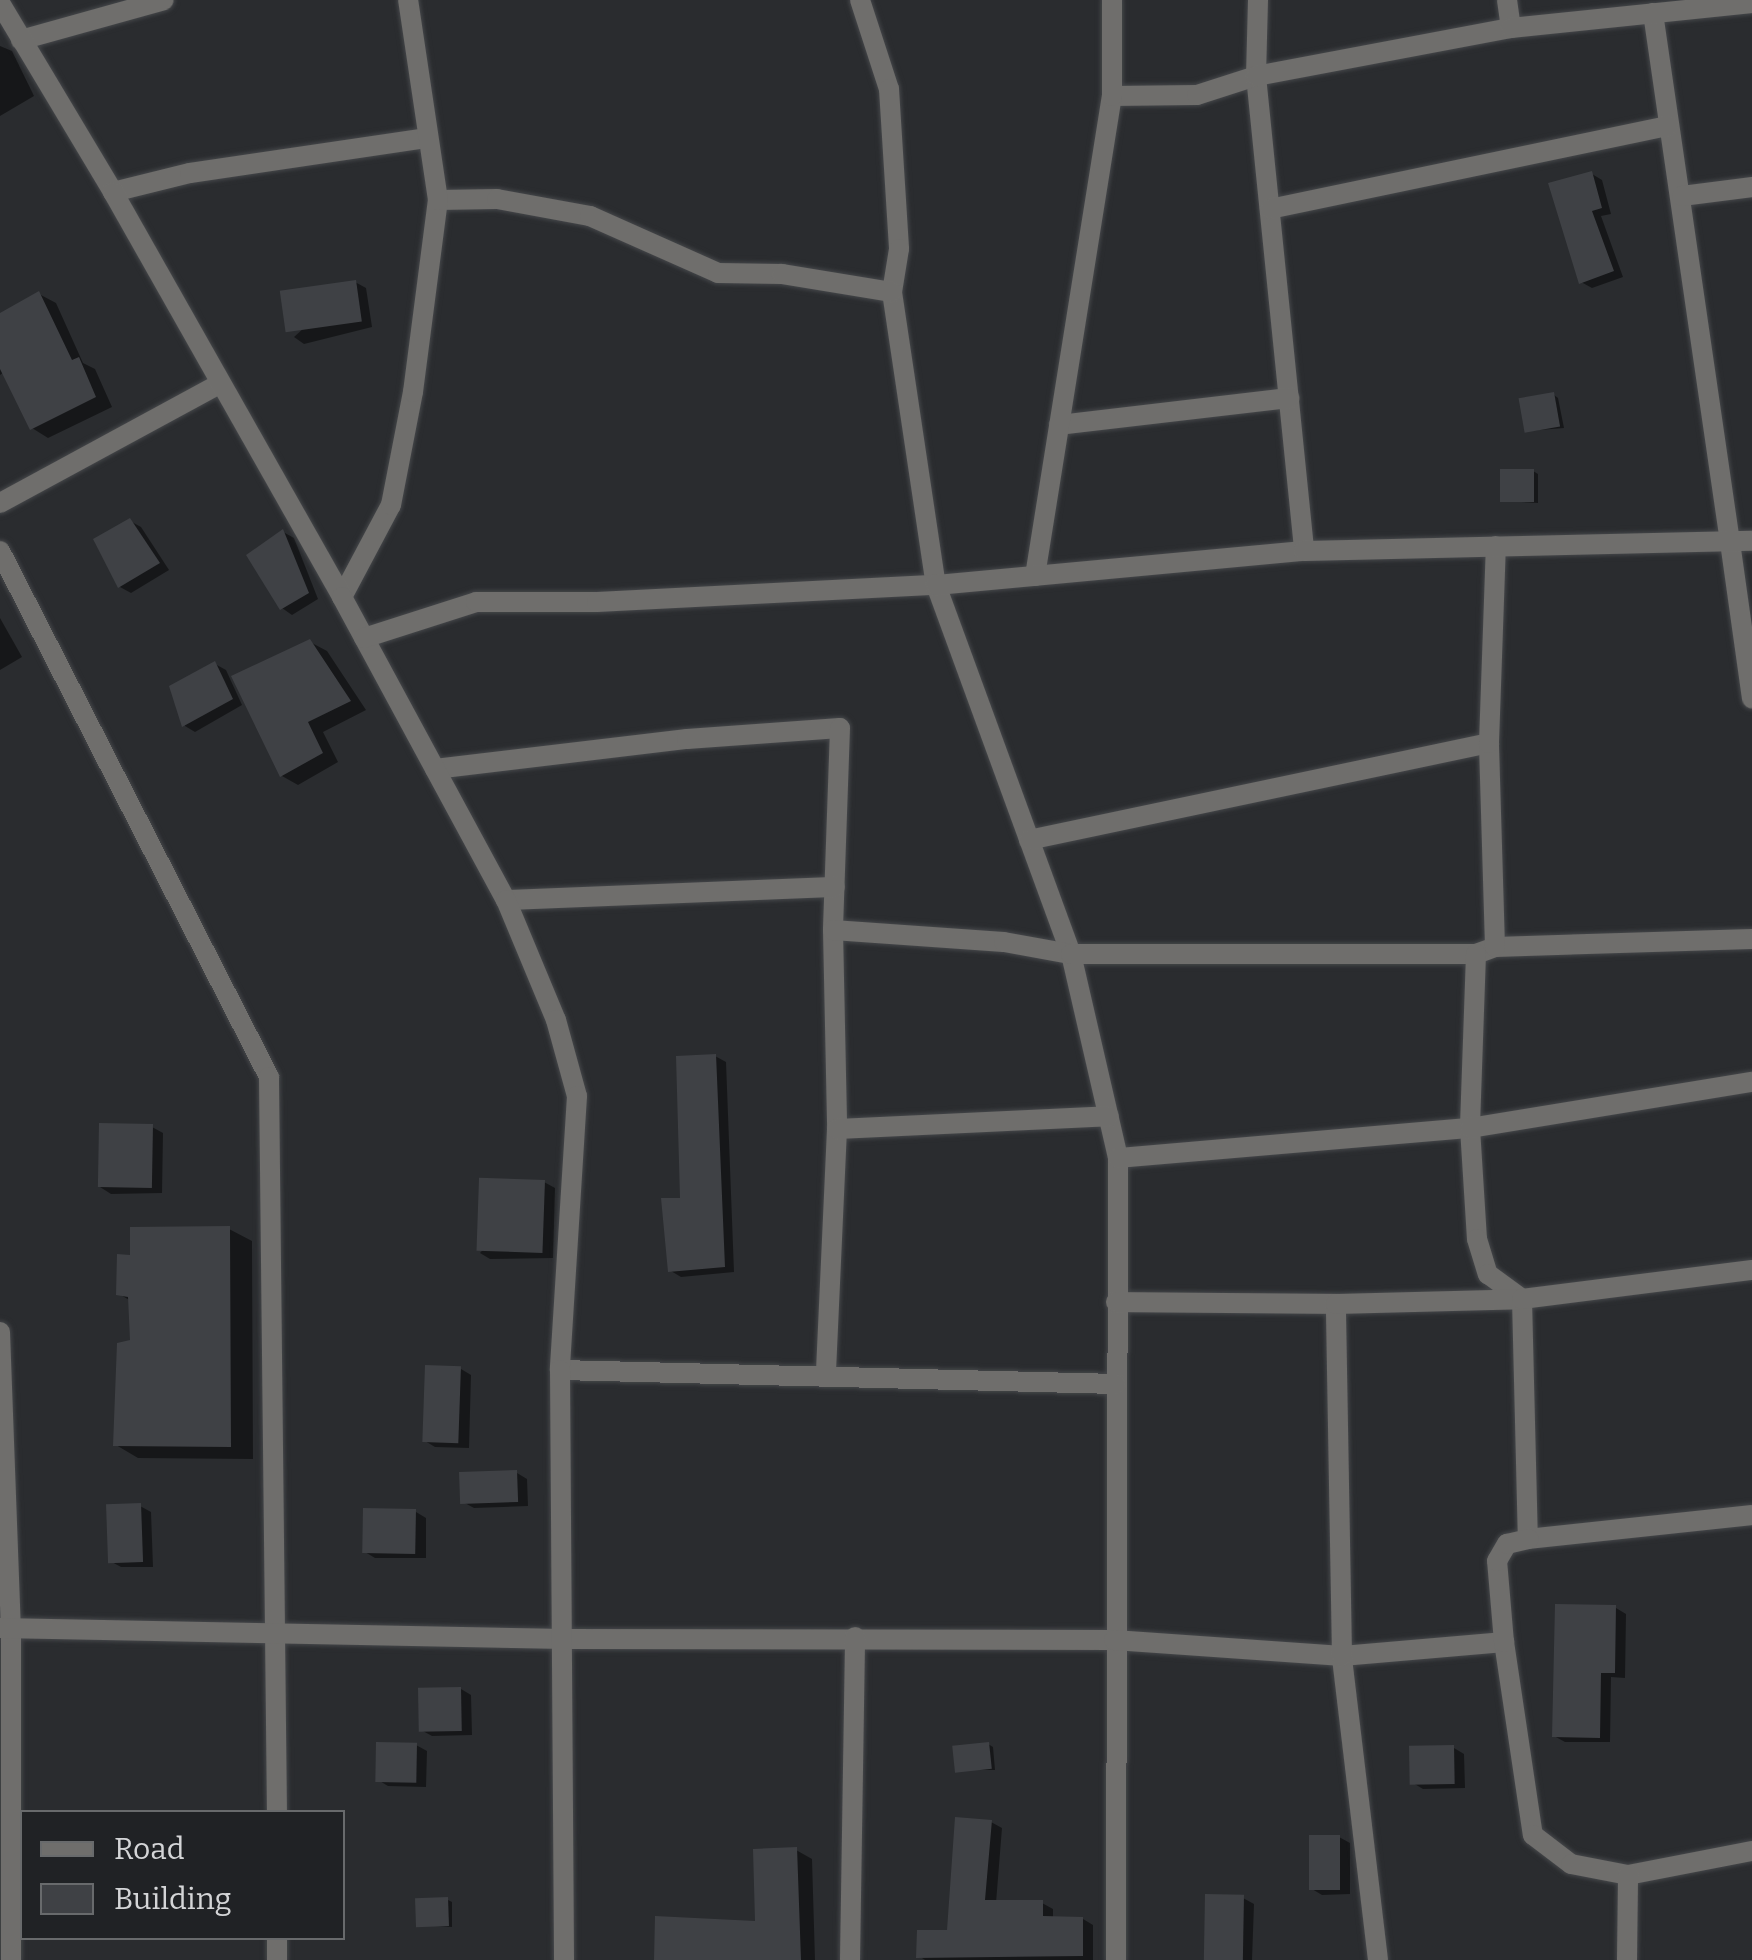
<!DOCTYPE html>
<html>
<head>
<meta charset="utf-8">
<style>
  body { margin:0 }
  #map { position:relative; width:1752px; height:1960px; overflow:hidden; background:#2a2c2f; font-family:Bitter,serif }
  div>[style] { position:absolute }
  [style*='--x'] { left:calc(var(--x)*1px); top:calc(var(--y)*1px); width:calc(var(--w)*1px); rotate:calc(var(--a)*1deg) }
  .shadow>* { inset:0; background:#0007 }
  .building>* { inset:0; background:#3f4145; transform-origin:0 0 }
  .roads { filter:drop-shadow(0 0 2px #45474a) drop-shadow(0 0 2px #45474a) }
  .minor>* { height:20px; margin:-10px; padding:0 10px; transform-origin:10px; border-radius:10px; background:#6f6e6c }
  .tertiary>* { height:20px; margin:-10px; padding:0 10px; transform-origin:10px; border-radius:10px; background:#6f6e6c }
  span { translate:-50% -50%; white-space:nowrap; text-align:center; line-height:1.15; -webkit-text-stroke:10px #202225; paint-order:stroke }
  .legend { position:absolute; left:20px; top:1810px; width:325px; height:130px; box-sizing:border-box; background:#202225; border:2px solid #686a6c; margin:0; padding:12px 18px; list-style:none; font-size:30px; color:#d4d5d7 }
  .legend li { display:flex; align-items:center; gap:20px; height:50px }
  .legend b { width:50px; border:2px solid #686a6c }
</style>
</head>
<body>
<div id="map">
  <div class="shadow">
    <div style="clip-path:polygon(0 46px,12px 51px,34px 96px,0 116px)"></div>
    <div style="clip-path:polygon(1592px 174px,1602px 180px,1611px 214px,1601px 216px,1623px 277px,1592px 288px,1581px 282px)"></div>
    <div style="clip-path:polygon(355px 282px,366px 288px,372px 327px,304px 344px,294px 337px)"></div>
    <div style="clip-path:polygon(39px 294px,56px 303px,83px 363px,95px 369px,112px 407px,48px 438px,32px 428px,4px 372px,0 375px,0 316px)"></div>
    <div style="clip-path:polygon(1554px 395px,1558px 398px,1564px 428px,1527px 431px)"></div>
    <div style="clip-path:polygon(1533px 471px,1538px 474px,1538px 503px,1503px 501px)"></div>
    <div style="clip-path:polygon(130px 521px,141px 527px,169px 570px,131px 593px,120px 587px)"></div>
    <div style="clip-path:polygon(283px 532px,294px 538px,318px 599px,292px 615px,282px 608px)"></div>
    <div style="clip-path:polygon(0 618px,22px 657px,0 670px)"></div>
    <div style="clip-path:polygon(310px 642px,327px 651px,366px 710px,323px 732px,338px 762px,298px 785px,282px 776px)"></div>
    <div style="clip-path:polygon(215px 664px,226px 670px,242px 705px,195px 732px,185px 726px,172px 687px)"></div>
    <div style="clip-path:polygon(715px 1056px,726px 1062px,734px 1272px,681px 1277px,671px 1271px)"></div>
    <div style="clip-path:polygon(152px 1127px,163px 1133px,162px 1193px,111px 1194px,100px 1187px)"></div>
    <div style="clip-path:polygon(544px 1182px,555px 1188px,553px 1258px,490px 1259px,480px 1253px)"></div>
    <div style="clip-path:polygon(229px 1229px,252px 1241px,253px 1459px,138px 1458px,116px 1445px,132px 1342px,131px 1301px,119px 1294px,132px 1257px)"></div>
    <div style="clip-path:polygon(461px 1369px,471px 1375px,469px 1448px,435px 1447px,425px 1441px)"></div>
    <div style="clip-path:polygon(517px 1473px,527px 1479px,528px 1506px,474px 1508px,463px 1502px)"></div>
    <div style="clip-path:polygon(140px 1506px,151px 1512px,153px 1567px,121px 1567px,110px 1561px)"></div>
    <div style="clip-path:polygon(416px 1512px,426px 1518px,426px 1558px,375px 1558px,365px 1552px)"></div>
    <div style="clip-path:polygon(1616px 1608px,1626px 1614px,1625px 1678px,1611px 1677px,1610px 1742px,1565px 1742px,1554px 1736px)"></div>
    <div style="clip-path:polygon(461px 1689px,471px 1695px,472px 1735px,432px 1736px,421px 1730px)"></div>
    <div style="clip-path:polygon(988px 1744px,993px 1747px,995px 1770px,957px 1770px)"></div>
    <div style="clip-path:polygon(416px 1745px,427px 1751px,426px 1787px,388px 1786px,378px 1780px)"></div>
    <div style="clip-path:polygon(1454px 1748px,1464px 1754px,1465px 1788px,1423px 1789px,1413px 1783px)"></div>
    <div style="clip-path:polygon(991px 1822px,1002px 1828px,996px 1903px,1042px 1903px,1053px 1909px,1053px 1919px,1083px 1919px,1093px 1925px,1093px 1960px,925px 1960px,919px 1956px,949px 1933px)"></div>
    <div style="clip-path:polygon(1339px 1837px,1350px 1843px,1350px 1894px,1322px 1895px,1312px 1889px)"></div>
    <div style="clip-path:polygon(796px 1850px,812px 1859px,815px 1960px,659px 1960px,758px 1923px)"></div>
    <div style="clip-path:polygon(1243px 1898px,1254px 1904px,1252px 1960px,1205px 1960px)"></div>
    <div style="clip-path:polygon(448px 1900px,452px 1902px,452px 1927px,419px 1925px)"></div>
  </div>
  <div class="building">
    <div style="clip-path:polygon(1592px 171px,1602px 208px,1592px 211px,1614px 271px,1579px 284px,1548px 183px)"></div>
    <div style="left:356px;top:280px;width:42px;height:77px;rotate:82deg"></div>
    <div style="clip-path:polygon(39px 291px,72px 360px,79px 357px,96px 397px,30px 430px,0 369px,0 313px)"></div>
    <div style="left:1554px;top:392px;width:35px;height:36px;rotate:80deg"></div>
    <div style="left:1500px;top:469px;width:34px;height:33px"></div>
    <div style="clip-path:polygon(130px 518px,160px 563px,118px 588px,93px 539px)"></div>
    <div style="clip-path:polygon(283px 529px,309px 593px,280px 610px,246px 555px)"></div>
    <div style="clip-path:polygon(310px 639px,351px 701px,308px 722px,323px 753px,280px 777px,231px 676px)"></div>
    <div style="clip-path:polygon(215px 661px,233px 699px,182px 727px,169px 686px)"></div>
    <div style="clip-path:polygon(716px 1054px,725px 1267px,668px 1272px,661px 1198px,680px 1198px,676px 1056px)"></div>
    <div style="left:153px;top:1124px;width:64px;height:54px;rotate:91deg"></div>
    <div style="left:545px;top:1180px;width:73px;height:66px;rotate:92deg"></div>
    <div style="clip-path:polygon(230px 1226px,231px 1447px,113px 1446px,117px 1343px,130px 1340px,128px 1297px,116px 1295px,117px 1254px,130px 1255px,130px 1227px)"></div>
    <div style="left:425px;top:1365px;width:36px;height:77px;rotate:2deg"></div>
    <div style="left:517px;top:1470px;width:32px;height:58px;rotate:88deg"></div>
    <div style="left:141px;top:1503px;width:59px;height:35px;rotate:88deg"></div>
    <div style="left:363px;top:1508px;width:53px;height:45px;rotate:1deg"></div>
    <div style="clip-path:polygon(1555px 1604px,1616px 1605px,1615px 1673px,1601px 1673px,1600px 1738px,1552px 1737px)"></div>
    <div style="left:461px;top:1687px;width:44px;height:43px;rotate:89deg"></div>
    <div style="left:376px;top:1742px;width:41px;height:40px;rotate:1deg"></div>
    <div style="left:989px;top:1742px;width:27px;height:37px;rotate:84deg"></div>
    <div style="left:1454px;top:1745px;width:39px;height:45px;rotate:89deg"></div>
    <div style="clip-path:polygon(955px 1817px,992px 1820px,985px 1900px,1043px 1900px,1043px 1916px,1083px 1917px,1083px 1956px,916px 1958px,917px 1930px,947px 1930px)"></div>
    <div style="left:1309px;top:1835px;width:31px;height:55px"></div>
    <div style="clip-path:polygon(797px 1847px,801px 1960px,654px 1960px,655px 1916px,755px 1921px,753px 1849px)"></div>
    <div style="left:1205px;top:1894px;width:39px;height:66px;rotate:1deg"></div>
    <div style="left:448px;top:1897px;width:29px;height:33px;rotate:88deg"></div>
  </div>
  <div class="roads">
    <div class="minor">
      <div style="--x:860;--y:0;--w:94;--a:72"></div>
      <div style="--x:889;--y:89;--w:160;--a:86.4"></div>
      <div style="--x:899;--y:249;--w:44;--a:99.2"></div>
      <div style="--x:892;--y:292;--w:296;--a:81.5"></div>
      <div style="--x:936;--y:585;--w:393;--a:69.9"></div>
      <div style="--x:1071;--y:954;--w:209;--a:77"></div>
      <div style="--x:1118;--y:1158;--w:802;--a:90.14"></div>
      <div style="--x:1258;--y:0;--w:76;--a:91.5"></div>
      <div style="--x:1256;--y:76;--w:477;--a:84.2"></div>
      <div style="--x:1507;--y:0;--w:28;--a:82"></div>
      <div style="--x:1653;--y:13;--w:535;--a:81.72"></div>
      <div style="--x:21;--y:40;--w:148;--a:-15.6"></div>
      <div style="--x:1112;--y:96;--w:85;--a:-0.7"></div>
      <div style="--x:1197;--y:95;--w:62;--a:-17.9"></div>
      <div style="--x:1256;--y:76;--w:259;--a:-10.7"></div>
      <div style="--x:1511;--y:28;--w:242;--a:-5.9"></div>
      <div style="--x:113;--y:192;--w:79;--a:-13.9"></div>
      <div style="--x:190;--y:173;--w:240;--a:-8.4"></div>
      <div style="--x:1682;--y:196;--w:71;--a:-7.3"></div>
      <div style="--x:438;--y:200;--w:59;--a:-1"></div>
      <div style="--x:497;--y:199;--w:95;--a:10.4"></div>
      <div style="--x:590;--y:216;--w:140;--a:24"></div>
      <div style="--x:718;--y:273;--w:64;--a:0.9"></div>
      <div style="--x:782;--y:274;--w:111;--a:9.3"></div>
      <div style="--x:1270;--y:209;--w:407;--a:-11.8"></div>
      <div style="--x:1059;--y:425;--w:232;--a:-6.7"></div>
      <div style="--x:0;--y:503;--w:249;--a:-28.5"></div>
      <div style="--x:0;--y:551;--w:591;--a:62.91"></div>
      <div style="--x:269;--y:1077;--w:735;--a:89.38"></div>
      <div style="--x:1035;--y:576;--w:486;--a:-80.9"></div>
      <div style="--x:1112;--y:96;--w:96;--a:-90"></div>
      <div style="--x:342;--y:597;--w:104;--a:-62"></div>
      <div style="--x:391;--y:505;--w:115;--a:-79"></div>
      <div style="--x:413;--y:392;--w:194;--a:-82.6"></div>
      <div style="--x:438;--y:200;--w:202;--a:-98.5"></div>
      <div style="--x:435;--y:769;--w:254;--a:-6.8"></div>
      <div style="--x:687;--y:739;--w:153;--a:-4.1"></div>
      <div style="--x:840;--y:728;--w:202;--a:92"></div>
      <div style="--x:833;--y:930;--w:199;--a:88.8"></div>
      <div style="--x:837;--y:1129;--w:246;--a:92.6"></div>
      <div style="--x:1029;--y:840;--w:470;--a:-11.9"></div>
      <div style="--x:506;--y:900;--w:329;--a:-2.3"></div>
      <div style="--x:833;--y:930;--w:171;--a:4"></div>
      <div style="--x:1004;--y:942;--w:68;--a:10.2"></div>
      <div style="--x:1071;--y:954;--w:405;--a:0"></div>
      <div style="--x:1476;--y:954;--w:20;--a:-20"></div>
      <div style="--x:1495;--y:947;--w:257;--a:-1.8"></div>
      <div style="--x:1495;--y:947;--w:204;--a:-91.7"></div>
      <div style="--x:1489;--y:743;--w:197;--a:-88"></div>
      <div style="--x:1476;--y:954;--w:174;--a:92"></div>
      <div style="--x:1470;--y:1128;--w:111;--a:86.4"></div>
      <div style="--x:1477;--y:1239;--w:37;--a:73"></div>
      <div style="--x:1488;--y:1274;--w:42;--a:36.3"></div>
      <div style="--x:1522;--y:1299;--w:240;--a:88.6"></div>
      <div style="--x:1528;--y:1539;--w:225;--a:-6.1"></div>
      <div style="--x:837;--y:1129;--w:272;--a:-2.7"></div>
      <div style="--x:1118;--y:1158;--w:353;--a:-4.9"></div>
      <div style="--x:1470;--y:1128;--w:286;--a:-9.3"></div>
      <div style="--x:1116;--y:1302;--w:220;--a:0.5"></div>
      <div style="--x:0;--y:1332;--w:296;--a:87.9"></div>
      <div style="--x:11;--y:1628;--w:332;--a:90"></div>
      <div style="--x:560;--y:1370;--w:556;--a:1.44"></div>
      <div style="--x:0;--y:1628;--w:565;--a:1.12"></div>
      <div style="--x:565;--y:1639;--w:549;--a:0.1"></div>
      <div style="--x:1114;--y:1640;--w:229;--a:4"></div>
      <div style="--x:1342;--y:1656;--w:163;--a:-4.9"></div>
      <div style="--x:1504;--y:1642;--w:195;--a:81.5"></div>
      <div style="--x:1533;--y:1835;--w:48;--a:37.3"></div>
      <div style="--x:1571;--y:1864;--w:58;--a:10.9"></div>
      <div style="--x:1628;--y:1875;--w:126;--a:-11"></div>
      <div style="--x:1504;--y:1642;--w:81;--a:-94.9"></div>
      <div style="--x:1497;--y:1561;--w:20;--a:-60"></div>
      <div style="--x:1507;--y:1544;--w:22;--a:-13"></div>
      <div style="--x:277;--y:1938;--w:22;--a:90"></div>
      <div style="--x:850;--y:1960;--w:323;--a:-89.1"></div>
      <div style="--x:1378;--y:1960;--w:306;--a:-96.8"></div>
      <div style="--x:1342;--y:1656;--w:352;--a:-91"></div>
      <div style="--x:1336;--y:1304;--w:186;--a:-1.5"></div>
      <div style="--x:1522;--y:1299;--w:232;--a:-7.2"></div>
      <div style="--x:1627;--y:1960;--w:85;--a:-89.3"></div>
    </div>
    <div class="tertiary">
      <div style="--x:0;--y:3;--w:220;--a:59.1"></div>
      <div style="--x:113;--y:192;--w:465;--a:60.5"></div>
      <div style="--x:342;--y:597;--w:345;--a:61.6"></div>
      <div style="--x:506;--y:900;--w:130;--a:67.4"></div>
      <div style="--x:556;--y:1020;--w:79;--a:74.6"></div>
      <div style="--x:577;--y:1096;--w:275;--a:93.6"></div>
      <div style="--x:560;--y:1370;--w:590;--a:89.61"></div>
      <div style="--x:1730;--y:542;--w:158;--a:82"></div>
      <div style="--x:364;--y:638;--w:118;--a:-17.8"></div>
      <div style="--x:476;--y:602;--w:121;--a:0"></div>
      <div style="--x:597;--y:602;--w:339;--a:-2.9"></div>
      <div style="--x:936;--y:585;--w:370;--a:-5.3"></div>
      <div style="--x:1304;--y:551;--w:448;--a:-1.3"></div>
    </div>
  </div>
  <ul class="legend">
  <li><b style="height:12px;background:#6f6e6c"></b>Road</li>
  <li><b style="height:28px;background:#3f4145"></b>Building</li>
  </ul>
</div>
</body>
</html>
